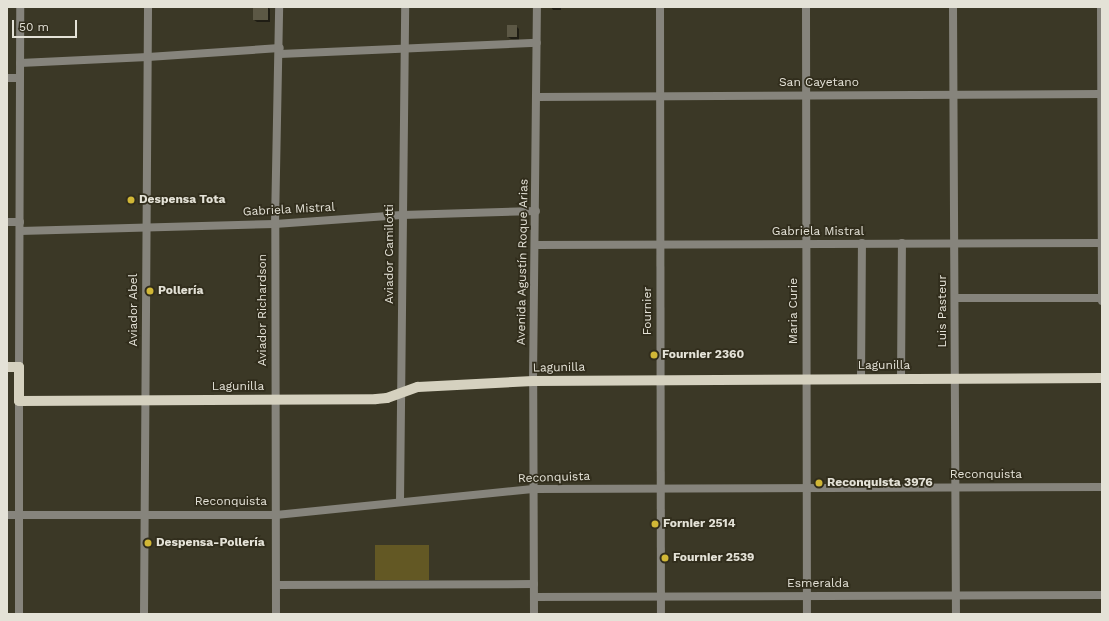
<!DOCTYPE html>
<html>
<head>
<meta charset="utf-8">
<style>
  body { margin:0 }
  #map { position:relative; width:1109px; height:621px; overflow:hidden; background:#3b3826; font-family:"Work Sans",sans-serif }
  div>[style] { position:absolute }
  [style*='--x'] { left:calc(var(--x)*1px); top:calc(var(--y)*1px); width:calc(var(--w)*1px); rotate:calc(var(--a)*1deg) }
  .green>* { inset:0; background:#635824; transform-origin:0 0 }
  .shadow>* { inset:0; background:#0007 }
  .building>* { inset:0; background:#5c5845; transform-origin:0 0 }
  .minor>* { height:8px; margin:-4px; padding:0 4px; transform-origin:4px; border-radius:4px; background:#86847c }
  .major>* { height:10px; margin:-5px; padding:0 5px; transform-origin:5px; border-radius:5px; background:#d5d1bf }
  .dots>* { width:11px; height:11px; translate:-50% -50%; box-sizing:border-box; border:2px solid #312d1c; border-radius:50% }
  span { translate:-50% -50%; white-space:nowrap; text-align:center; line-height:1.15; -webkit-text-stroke:3.5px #312d1c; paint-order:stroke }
  .street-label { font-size:12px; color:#e4e2d7 }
  .poi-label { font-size:12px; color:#e4e2d7; font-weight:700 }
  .left { translate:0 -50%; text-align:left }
  .frame { position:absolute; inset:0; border:8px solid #e4e2d7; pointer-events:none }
  .scale { position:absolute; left:12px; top:20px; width:65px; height:18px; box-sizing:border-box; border:2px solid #e4e2d7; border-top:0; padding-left:5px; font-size:12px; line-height:14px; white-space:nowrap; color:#e4e2d7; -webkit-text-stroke:3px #312d1c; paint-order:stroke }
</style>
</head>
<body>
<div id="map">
  <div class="green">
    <div style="left:375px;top:545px;width:54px;height:35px"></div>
  </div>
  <div class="shadow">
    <div style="clip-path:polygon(268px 7px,270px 9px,270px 22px,257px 22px,254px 20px)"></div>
    <div style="clip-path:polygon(551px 7px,561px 7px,561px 10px,553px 10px)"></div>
    <div style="clip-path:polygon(516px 26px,519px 29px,519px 40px,511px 39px,508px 37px)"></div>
  </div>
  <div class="building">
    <div style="left:253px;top:7px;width:15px;height:13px"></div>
    <div style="left:507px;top:25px;width:10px;height:12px"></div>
  </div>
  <div class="minor">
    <div style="--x:660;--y:7;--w:607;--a:89.91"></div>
    <div style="--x:806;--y:7;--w:607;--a:89.91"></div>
    <div style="--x:953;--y:7;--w:607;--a:89.72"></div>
    <div style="--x:1101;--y:7;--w:294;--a:89.8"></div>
    <div style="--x:280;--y:54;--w:257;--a:-2.5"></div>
    <div style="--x:20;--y:63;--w:128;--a:-2.7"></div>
    <div style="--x:148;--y:57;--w:132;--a:-3.9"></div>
    <div style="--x:7;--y:78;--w:13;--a:0"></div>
    <div style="--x:537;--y:97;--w:564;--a:-0.3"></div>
    <div style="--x:7;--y:222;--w:13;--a:0"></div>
    <div style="--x:20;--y:231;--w:255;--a:-1.6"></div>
    <div style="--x:275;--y:224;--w:127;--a:-4.1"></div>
    <div style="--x:402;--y:215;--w:134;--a:-1.7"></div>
    <div style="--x:535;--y:245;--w:567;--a:-0.2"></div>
    <div style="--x:955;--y:298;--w:147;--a:0"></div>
    <div style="--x:19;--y:367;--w:360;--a:-89.8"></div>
    <div style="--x:861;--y:379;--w:136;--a:-89.6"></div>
    <div style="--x:901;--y:379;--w:136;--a:-89.6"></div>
    <div style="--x:400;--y:502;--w:495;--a:-89.4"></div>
    <div style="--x:7;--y:515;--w:269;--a:0"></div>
    <div style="--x:276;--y:515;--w:258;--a:-5.8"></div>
    <div style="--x:533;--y:489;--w:569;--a:-0.2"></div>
    <div style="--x:276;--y:585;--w:258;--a:-0.2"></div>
    <div style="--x:534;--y:597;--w:568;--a:-0.2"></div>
    <div style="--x:19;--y:614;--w:213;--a:-90"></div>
    <div style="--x:144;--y:614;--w:607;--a:-89.62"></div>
    <div style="--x:276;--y:614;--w:390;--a:-90.1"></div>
    <div style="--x:275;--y:224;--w:217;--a:-88.9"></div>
    <div style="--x:534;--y:614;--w:233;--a:-90.2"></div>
    <div style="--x:533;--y:381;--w:374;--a:-89.4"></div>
  </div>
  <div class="major">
    <div style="--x:7;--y:367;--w:12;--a:0"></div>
    <div style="--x:19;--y:367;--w:34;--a:90"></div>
    <div style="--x:19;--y:401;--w:357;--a:-0.3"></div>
    <div style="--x:376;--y:399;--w:11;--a:-5"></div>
    <div style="--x:387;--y:398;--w:33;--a:-20"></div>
    <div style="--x:418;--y:387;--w:115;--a:-3"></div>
    <div style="--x:533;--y:381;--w:569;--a:-0.3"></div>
  </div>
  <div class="dots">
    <div style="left:131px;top:200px;background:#d1b736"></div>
    <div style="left:150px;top:291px;background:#d1b736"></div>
    <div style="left:654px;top:355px;background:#d1b736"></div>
    <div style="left:819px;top:483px;background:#d1b736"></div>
    <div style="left:655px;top:524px;background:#d1b736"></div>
    <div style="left:148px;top:543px;background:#d1b736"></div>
    <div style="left:665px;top:558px;background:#d1b736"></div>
  </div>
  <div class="street-label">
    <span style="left:819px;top:83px">San Cayetano</span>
    <span style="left:289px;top:210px;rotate:-3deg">Gabriela Mistral</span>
    <span style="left:818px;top:232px">Gabriela Mistral</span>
    <span style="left:390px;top:254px;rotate:-90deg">Aviador Camilotti</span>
    <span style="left:523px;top:262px;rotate:-89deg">Avenida Agustín Roque Arias</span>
    <span style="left:134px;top:310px;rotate:-90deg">Aviador Abel</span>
    <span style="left:263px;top:310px;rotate:-90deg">Aviador Richardson</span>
    <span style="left:648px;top:311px;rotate:-90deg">Fournier</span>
    <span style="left:794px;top:311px;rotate:-90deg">Maria Curie</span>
    <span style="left:943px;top:311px;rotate:-90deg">Luis Pasteur</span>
    <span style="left:884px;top:366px">Lagunilla</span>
    <span style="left:559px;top:368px;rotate:-1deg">Lagunilla</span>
    <span style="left:238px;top:387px">Lagunilla</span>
    <span style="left:986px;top:475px">Reconquista</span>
    <span style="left:554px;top:478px;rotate:-2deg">Reconquista</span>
    <span style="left:231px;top:502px">Reconquista</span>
    <span style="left:818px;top:584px">Esmeralda</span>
  </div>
  <div class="poi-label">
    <span class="left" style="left:139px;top:200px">Despensa Tota</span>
    <span class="left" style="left:158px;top:291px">Pollería</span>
    <span class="left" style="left:662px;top:355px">Fournier 2360</span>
    <span class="left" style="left:827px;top:483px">Reconquista 3976</span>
    <span class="left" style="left:663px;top:524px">Fornier 2514</span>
    <span class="left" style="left:156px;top:543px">Despensa-Pollería</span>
    <span class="left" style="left:673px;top:558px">Fournier 2539</span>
  </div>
  <div class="frame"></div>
  <div class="scale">50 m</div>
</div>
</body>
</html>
